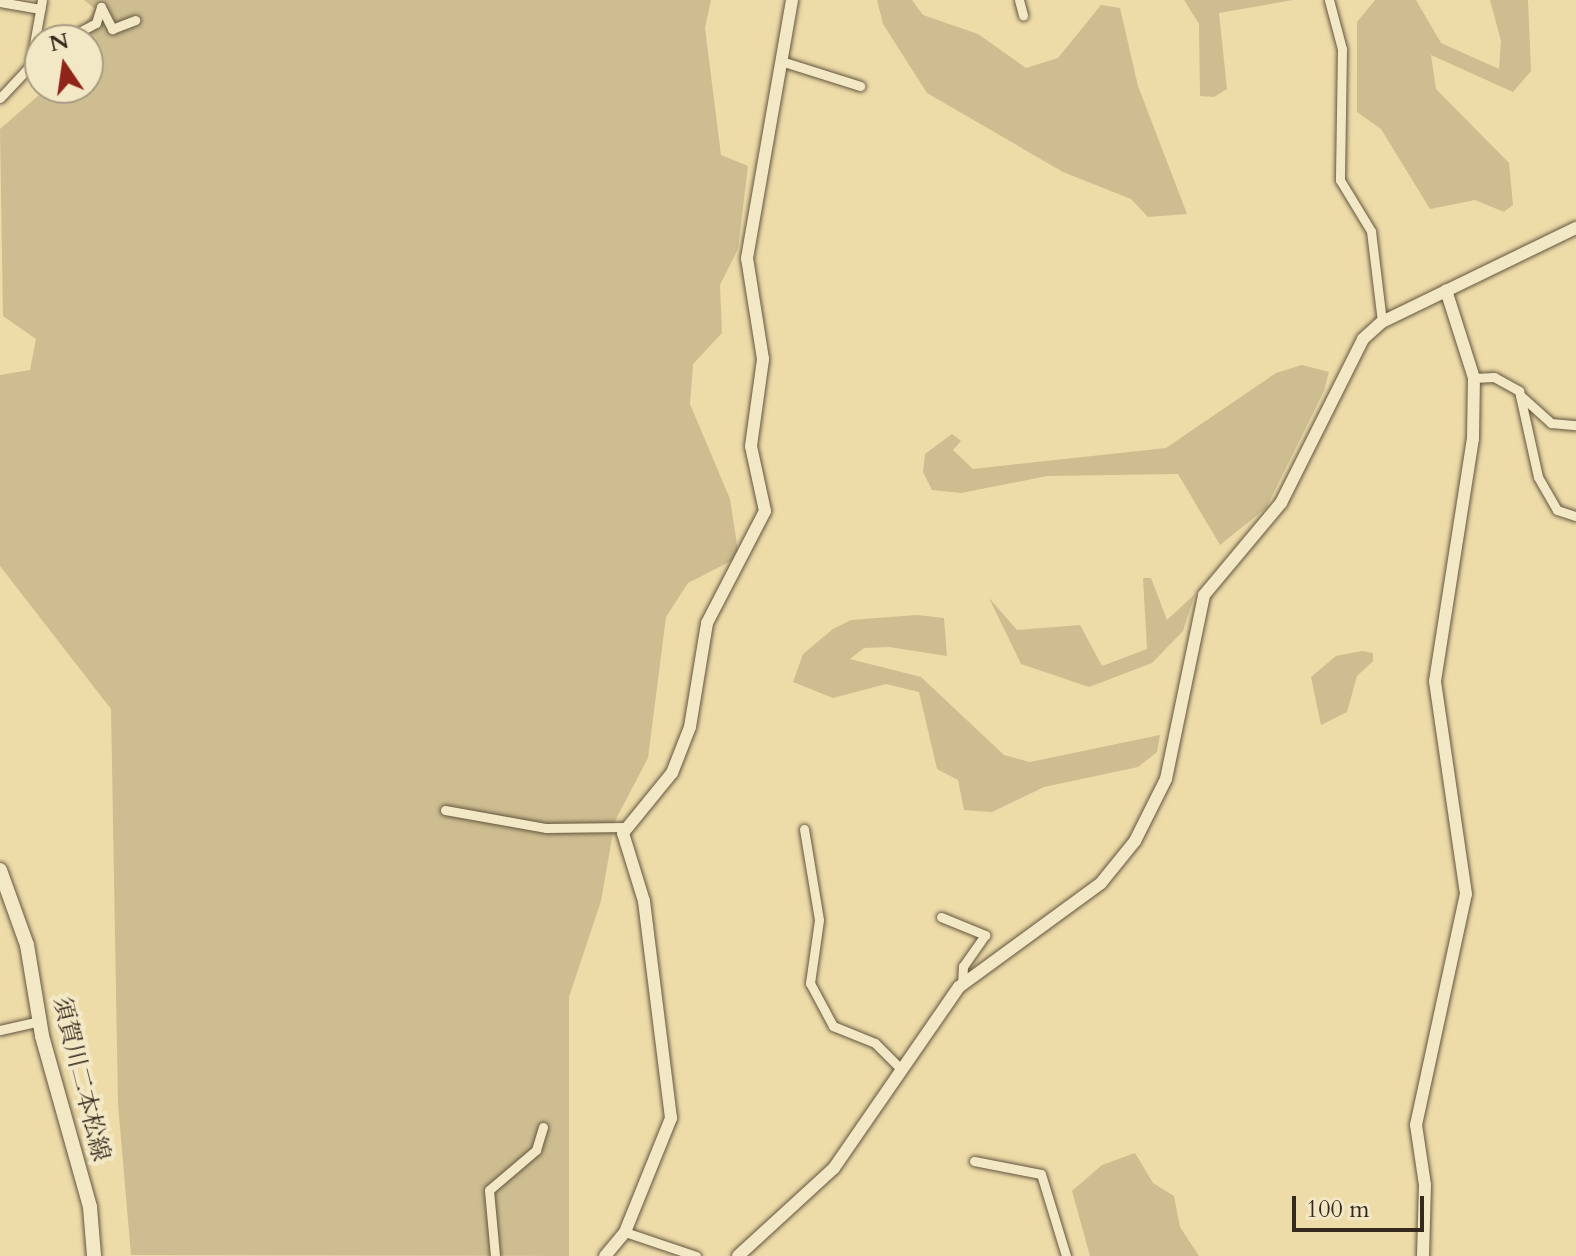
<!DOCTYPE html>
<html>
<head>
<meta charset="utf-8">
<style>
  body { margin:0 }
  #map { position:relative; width:1576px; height:1256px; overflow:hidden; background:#eddba8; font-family:Cardo,"Noto Serif JP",serif }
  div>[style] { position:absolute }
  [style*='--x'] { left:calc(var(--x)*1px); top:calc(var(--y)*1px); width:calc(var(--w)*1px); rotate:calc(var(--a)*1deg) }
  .green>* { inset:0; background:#cebd90 }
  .roads { filter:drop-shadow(0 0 2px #635640) drop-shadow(0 0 2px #635640) }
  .minor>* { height:9px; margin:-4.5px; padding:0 4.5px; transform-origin:4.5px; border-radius:4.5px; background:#f3e8c6 }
  .tertiary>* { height:12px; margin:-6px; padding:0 6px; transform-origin:6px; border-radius:6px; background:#f3e8c6 }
  .secondary>* { height:14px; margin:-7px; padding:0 7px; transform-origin:7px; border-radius:7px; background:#f3e8c6 }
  span { translate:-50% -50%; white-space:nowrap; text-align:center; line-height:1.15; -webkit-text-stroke:8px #f3e8c6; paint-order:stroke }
  .street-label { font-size:24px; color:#35291d }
  .north { position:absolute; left:24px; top:24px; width:80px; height:80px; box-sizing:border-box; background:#f3e8c6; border:2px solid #a79c82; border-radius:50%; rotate:347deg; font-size:22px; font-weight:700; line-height:32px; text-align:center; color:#35291d }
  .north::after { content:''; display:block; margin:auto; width:28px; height:36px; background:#8f2418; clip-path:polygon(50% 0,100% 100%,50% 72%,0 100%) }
  .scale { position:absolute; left:1292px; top:1196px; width:132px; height:36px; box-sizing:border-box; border:4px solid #35291d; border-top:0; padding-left:10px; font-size:24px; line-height:28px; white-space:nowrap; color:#35291d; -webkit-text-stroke:6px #f3e8c6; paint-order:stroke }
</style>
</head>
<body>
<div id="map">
  <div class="green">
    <div style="clip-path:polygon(84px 0,711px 0,705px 28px,721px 155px,748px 166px,738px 249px,720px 285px,722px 333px,693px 364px,690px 404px,730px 499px,739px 557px,688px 583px,666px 617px,648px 758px,615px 821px,601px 901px,569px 997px,569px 1256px,131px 1255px,118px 1104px,111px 709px,0 566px,0 375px,30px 370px,36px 339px,3px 316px,0 129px,47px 88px,88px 88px,88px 40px,73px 40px,95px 9px)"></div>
    <div style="clip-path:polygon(877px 0,912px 0,923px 15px,978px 34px,1026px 68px,1058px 58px,1101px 5px,1120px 8px,1138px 86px,1187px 214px,1148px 217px,1131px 199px,1063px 172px,927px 93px,883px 24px)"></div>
    <div style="clip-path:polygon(1184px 0,1293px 0,1219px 13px,1227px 89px,1214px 97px,1200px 96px,1199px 24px)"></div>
    <div style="clip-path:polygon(1375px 0,1416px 0,1441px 43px,1499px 69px,1501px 41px,1490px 0,1528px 0,1531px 71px,1513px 92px,1431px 55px,1436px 89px,1509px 163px,1513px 205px,1504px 212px,1475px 200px,1430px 209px,1381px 129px,1357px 112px,1357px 22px)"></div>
    <div style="clip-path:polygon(1302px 365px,1329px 372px,1324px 391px,1266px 508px,1220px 545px,1178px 474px,1047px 476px,961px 493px,932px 490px,923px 472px,925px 454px,952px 434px,961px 441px,953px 450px,973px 469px,1166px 448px,1276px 373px)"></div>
    <div style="clip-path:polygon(1143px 578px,1151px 578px,1167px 620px,1195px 594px,1183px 631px,1152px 663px,1089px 687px,1021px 664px,989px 598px,1017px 630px,1080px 625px,1102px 666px,1147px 649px)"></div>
    <div style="clip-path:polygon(917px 615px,944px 618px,947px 656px,889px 647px,864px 648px,850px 659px,921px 677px,1004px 755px,1030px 762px,1160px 735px,1157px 752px,1138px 767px,1044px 787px,992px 812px,964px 810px,958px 780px,937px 769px,919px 692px,886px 684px,833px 698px,793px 682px,803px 654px,833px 629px,851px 620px)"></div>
    <div style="clip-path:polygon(1362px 651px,1373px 653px,1373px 661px,1357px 676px,1347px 712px,1321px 725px,1311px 677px,1336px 656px)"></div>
    <div style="clip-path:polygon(1135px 1153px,1153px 1183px,1174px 1196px,1180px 1227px,1199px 1256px,1090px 1256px,1072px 1191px,1102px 1165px)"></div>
  </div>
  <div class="roads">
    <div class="minor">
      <div style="--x:1019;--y:0;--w:16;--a:75"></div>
      <div style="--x:1329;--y:0;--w:51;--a:75.1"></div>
      <div style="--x:1342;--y:49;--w:131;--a:90.9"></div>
      <div style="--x:1340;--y:180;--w:60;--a:58.7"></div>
      <div style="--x:1371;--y:231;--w:92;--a:83.1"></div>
      <div style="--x:0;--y:2;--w:41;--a:9.9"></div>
      <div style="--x:64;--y:40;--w:36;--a:-28"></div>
      <div style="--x:96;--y:23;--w:17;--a:-73"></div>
      <div style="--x:101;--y:7;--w:25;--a:63"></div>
      <div style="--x:112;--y:29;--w:25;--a:-21"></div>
      <div style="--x:784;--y:62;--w:80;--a:17.5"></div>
      <div style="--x:0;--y:98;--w:44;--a:-46.8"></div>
      <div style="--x:30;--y:66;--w:67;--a:-79.7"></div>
      <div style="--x:1474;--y:378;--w:20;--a:-3"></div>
      <div style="--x:1494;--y:377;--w:29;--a:29"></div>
      <div style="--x:1519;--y:391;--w:88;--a:77.5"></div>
      <div style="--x:1538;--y:477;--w:38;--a:60"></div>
      <div style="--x:1557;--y:510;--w:20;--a:18"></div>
      <div style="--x:1520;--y:395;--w:42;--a:42.1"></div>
      <div style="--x:1551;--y:423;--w:25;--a:5"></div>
      <div style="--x:445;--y:810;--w:103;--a:10.1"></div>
      <div style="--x:546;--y:828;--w:79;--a:-0.7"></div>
      <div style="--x:804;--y:829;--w:92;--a:80.6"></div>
      <div style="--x:819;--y:920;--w:64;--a:98.1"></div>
      <div style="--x:810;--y:983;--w:49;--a:61.9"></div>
      <div style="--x:833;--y:1026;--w:45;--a:22"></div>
      <div style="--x:875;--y:1043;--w:38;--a:45"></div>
      <div style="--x:941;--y:917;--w:48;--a:22.2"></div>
      <div style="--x:985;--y:935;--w:38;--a:125"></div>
      <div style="--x:963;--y:966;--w:17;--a:93"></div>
      <div style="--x:0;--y:1030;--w:41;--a:-12.7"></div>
      <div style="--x:974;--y:1161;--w:68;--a:11"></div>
      <div style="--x:1041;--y:1174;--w:86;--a:73"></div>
      <div style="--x:625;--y:1232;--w:75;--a:18.7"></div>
      <div style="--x:495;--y:1256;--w:66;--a:-95.2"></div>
      <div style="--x:489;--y:1190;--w:62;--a:-40.4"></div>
      <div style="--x:536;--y:1150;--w:24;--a:-73"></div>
    </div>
    <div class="tertiary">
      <div style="--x:605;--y:1256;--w:31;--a:-50"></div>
      <div style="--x:625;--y:1232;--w:123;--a:-68"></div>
      <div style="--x:671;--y:1118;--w:219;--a:-97.1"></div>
      <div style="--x:644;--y:901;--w:71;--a:-107.2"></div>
      <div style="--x:623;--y:833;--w:77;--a:-50.8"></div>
      <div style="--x:672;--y:773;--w:49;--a:-68.6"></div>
      <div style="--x:690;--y:727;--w:105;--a:-80.7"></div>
      <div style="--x:707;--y:623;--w:126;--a:-62.6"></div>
      <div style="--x:765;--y:511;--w:66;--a:-102.2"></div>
      <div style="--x:751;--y:446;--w:88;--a:-82.1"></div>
      <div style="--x:763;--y:359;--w:102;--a:-99"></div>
      <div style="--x:747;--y:258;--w:262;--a:-80.1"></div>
      <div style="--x:738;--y:1256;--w:130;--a:-42.5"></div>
      <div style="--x:834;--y:1168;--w:220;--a:-55.4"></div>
      <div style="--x:959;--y:987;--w:176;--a:-36.2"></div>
      <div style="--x:1101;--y:883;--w:54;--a:-51"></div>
      <div style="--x:1135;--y:841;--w:69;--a:-63.4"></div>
      <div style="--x:1166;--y:779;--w:188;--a:-78.3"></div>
      <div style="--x:1204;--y:595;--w:120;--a:-50.1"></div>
      <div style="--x:1281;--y:503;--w:183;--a:-63.4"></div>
      <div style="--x:1363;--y:339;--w:25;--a:-42"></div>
      <div style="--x:1382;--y:322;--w:216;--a:-25.9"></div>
      <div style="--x:1423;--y:1256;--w:71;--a:-88.4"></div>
      <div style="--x:1425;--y:1185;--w:61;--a:-98.5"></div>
      <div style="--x:1416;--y:1125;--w:236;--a:-77.8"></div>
      <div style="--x:1466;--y:894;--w:215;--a:-98.3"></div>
      <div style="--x:1435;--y:681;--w:245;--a:-81.1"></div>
      <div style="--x:1473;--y:439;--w:61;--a:-89.1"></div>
      <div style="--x:1474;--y:378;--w:92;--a:-107.7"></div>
    </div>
    <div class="secondary">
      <div style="--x:0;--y:870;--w:80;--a:70.2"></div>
      <div style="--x:27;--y:945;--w:92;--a:80.6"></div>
      <div style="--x:42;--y:1036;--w:178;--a:74.3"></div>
      <div style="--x:90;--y:1207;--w:49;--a:85.3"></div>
    </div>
  </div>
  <div class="street-label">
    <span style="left:81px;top:1079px;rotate:76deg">須賀川二本松線</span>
  </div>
  <div class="north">N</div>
  <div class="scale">100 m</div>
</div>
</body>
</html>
